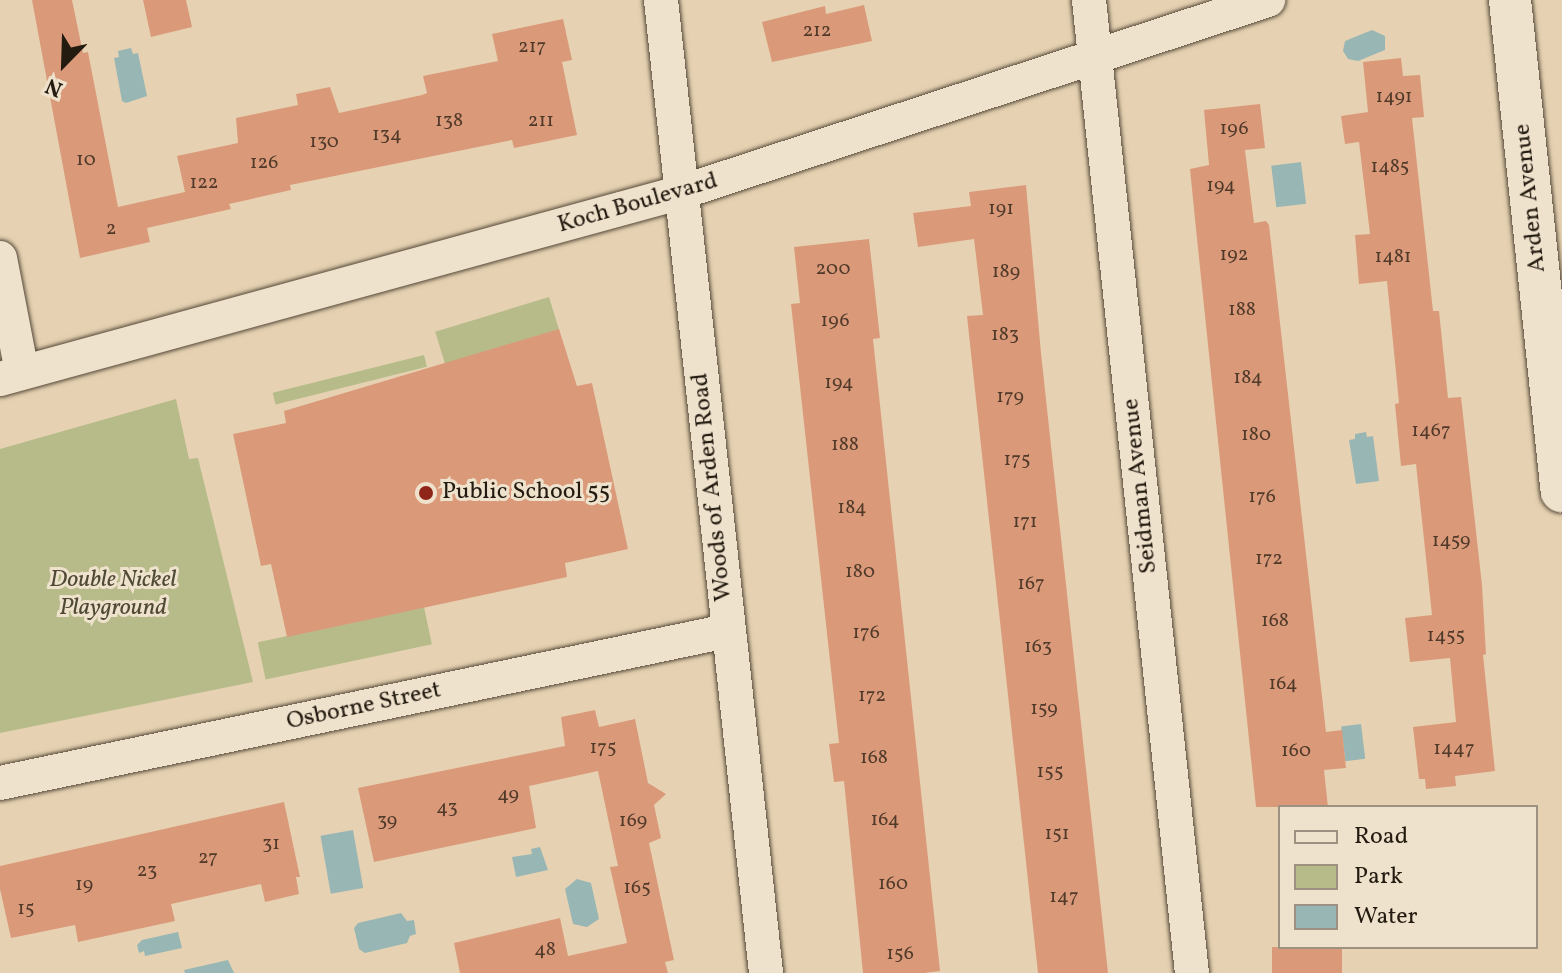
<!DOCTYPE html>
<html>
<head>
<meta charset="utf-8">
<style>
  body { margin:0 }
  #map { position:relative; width:1562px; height:973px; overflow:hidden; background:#e6d2b2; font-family:Vollkorn,serif }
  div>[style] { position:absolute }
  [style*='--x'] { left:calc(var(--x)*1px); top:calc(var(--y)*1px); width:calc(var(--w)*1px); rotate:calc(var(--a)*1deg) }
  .green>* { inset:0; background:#b7bb8a; transform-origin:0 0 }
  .water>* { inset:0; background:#98b6b4; transform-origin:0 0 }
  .building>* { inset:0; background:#da9a7a; transform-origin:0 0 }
  .roads { filter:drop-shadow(0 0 2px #544838) drop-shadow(0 0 2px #544838) }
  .minor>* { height:34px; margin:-17px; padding:0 17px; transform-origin:17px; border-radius:17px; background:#efe2cd }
  .tertiary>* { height:42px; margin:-21px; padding:0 21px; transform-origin:21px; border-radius:21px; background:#efe2cd }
  .dots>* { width:22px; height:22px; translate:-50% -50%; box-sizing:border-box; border:4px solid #efe2cd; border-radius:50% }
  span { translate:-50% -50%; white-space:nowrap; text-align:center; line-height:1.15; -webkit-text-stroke:6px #efe2cd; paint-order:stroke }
  .number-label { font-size:20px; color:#513a2a }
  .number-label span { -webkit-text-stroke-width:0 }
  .street-label { font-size:24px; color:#231a10 }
  .poi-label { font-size:24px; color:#231a10 }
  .left { translate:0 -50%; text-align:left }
  .park-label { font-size:24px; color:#4f4a35; font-style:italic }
  .legend { position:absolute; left:1278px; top:805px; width:260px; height:144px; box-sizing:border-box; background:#efe2cd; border:2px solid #9d9281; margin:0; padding:10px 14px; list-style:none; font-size:24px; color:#231a10 }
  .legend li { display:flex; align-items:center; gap:16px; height:40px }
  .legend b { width:40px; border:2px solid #9d9281 }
  .north { position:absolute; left:24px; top:24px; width:80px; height:80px; -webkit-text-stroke:6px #efe2cd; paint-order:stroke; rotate:203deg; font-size:22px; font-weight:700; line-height:32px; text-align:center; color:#231a10 }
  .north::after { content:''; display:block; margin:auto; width:28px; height:36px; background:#231a10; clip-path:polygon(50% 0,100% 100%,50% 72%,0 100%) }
</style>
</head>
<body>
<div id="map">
  <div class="green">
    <div style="left:549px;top:297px;width:34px;height:119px;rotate:73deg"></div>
    <div style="left:424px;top:355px;width:12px;height:156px;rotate:76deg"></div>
    <div style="clip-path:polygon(176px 399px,189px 459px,198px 458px,253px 682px,0 733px,0 449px)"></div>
    <div style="left:424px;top:607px;width:38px;height:170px;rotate:78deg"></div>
  </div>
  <div class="water">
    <div style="clip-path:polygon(1372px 30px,1385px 36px,1385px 50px,1358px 61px,1348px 59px,1343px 51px,1345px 41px)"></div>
    <div style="clip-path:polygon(131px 48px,133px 54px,138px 53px,147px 96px,126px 103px,122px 101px,114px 58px,119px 57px,118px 51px)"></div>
    <div style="left:1301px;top:162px;width:42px;height:30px;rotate:83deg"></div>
    <div style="clip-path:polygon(1366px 432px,1367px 437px,1373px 436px,1379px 481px,1356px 484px,1349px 440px,1355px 439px,1355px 434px)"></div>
    <div style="left:1361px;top:724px;width:35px;height:20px;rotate:83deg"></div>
    <div style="left:353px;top:830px;width:59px;height:33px;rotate:80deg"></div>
    <div style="clip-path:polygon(540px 847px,548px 870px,516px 877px,512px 857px,532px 854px,531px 849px)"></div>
    <div style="clip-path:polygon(577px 879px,591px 883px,599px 919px,587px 927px,573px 924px,565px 889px)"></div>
    <div style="clip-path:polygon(401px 913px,407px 921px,414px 920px,416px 934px,410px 936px,407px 943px,365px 953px,359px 949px,354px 928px,358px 923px)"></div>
    <div style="clip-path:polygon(178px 932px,182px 948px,145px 956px,144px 951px,139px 953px,137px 945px,142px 940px)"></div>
    <div style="clip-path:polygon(228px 960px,234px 973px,185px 973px,184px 970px)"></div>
  </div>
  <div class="building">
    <div style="clip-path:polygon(32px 0,72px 0,83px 53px,88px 52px,118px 207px,185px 192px,177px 156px,238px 143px,236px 118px,298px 105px,296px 94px,330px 87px,339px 113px,422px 95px,427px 93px,423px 76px,498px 61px,492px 34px,563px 19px,572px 60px,562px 62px,577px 135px,514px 148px,512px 140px,290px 185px,291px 190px,229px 204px,231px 209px,147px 228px,150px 242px,80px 258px)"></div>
    <div style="clip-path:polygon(143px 0,186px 0,192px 27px,151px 37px)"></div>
    <div style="clip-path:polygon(864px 5px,872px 41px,772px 62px,762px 22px,825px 6px,826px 14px)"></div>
    <div style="clip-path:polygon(1401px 58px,1403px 76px,1420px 75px,1424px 117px,1412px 118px,1433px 311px,1439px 311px,1448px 398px,1461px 397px,1482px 585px,1486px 654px,1483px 655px,1495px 771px,1455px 776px,1456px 786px,1426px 789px,1425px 779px,1419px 779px,1413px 727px,1456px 722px,1450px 658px,1410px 662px,1405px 618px,1432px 615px,1416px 464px,1401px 466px,1395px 404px,1399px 403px,1387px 281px,1359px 284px,1355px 235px,1370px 234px,1359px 142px,1345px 144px,1341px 116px,1368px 112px,1363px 62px)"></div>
    <div style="clip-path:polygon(1260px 104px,1265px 148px,1245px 150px,1254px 223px,1266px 221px,1269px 225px,1326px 732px,1342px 730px,1346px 768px,1324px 770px,1328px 807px,1256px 807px,1196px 229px,1190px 169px,1209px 165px,1204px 110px)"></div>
    <div style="clip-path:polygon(1026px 185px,1041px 353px,1108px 973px,1038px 973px,967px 316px,983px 315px,974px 239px,918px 247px,913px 213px,971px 206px,969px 192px)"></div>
    <div style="clip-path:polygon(869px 239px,880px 338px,873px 339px,940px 971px,924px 973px,863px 973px,844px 781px,834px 782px,829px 744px,839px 743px,791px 304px,800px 303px,794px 247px)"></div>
    <div style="clip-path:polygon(559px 329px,577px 386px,592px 383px,628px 549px,565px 563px,567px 577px,287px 637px,271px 564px,261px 566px,233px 434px,286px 423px,284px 411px)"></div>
    <div style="clip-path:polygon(595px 710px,599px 727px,635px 719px,648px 783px,666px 794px,654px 805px,661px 838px,649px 843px,674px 960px,665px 962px,668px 973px,460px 973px,454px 943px,560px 918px,568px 956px,627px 943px,610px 867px,618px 866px,598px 771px,529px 786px,536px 828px,374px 862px,358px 788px,565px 746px,561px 717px)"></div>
    <div style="clip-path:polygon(284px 802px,300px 877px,296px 877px,299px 894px,265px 902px,261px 884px,171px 904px,175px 921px,78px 942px,75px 925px,11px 938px,0 889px,0 866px)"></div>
    <div style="left:1272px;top:947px;width:70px;height:26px"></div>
  </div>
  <div class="roads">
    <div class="minor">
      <div style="--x:661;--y:0;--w:979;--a:83.84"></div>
      <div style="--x:1089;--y:0;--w:978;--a:83.96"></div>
      <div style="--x:0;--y:258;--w:116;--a:79.1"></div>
      <div style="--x:0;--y:379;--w:707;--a:-15.33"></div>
      <div style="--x:682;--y:192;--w:617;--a:-18.14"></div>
      <div style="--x:0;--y:783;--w:743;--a:-11.81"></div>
    </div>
    <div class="tertiary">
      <div style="--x:1510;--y:0;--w:494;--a:84"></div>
    </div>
  </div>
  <div class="dots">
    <div style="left:426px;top:493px;background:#8f2418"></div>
  </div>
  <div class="number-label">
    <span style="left:817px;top:31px">212</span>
    <span style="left:532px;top:47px">217</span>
    <span style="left:1394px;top:97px">1491</span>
    <span style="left:449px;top:121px">138</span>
    <span style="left:541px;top:121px">211</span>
    <span style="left:1234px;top:129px">196</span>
    <span style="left:387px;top:135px">134</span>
    <span style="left:324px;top:142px">130</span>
    <span style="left:86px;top:160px">10</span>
    <span style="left:264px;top:163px">126</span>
    <span style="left:1390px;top:167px">1485</span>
    <span style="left:204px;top:183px">122</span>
    <span style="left:1221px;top:186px">194</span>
    <span style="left:1001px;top:209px">191</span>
    <span style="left:111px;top:229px">2</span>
    <span style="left:1234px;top:255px">192</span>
    <span style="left:1393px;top:257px">1481</span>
    <span style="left:833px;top:269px">200</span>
    <span style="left:1006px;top:272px">189</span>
    <span style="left:1242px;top:310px">188</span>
    <span style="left:835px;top:321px">196</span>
    <span style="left:1005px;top:335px">183</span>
    <span style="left:1248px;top:378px">184</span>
    <span style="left:839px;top:383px">194</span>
    <span style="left:1010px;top:397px">179</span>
    <span style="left:1431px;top:431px">1467</span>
    <span style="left:1256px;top:435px">180</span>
    <span style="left:845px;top:445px">188</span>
    <span style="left:1017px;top:460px">175</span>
    <span style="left:1262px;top:497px">176</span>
    <span style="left:852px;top:508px">184</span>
    <span style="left:1025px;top:522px">171</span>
    <span style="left:1451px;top:541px">1459</span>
    <span style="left:1269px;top:559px">172</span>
    <span style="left:860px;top:572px">180</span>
    <span style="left:1031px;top:584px">167</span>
    <span style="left:1275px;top:621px">168</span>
    <span style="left:866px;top:633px">176</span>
    <span style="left:1446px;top:636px">1455</span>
    <span style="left:1038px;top:647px">163</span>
    <span style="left:1283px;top:684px">164</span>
    <span style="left:872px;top:696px">172</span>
    <span style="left:1044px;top:709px">159</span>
    <span style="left:603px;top:748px">175</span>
    <span style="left:1454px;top:749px">1447</span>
    <span style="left:1296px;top:751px">160</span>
    <span style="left:874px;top:758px">168</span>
    <span style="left:1050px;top:772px">155</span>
    <span style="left:508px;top:795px">49</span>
    <span style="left:447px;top:808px">43</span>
    <span style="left:885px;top:820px">164</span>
    <span style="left:387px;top:821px">39</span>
    <span style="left:633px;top:821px">169</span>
    <span style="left:1057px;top:834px">151</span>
    <span style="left:271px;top:844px">31</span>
    <span style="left:208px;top:858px">27</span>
    <span style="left:147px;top:871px">23</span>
    <span style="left:893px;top:884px">160</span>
    <span style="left:84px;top:885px">19</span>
    <span style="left:637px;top:888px">165</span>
    <span style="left:1064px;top:897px">147</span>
    <span style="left:26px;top:909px">15</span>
    <span style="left:545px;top:950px">48</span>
    <span style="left:900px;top:954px">156</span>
  </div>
  <div class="street-label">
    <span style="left:1531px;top:198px;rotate:-96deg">Arden Avenue</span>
    <span style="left:638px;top:204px;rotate:-16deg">Koch Boulevard</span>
    <span style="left:1141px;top:486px;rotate:-96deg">Seidman Avenue</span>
    <span style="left:713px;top:487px;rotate:-96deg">Woods of Arden Road</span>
    <span style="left:364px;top:707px;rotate:-12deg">Osborne Street</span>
  </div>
  <div class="poi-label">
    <span class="left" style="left:442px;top:493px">Public School 55</span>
  </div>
  <div class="park-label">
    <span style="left:113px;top:595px">Double Nickel<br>Playground</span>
  </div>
  <ul class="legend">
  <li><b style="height:10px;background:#efe2cd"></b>Road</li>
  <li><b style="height:22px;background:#b7bb8a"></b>Park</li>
  <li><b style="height:22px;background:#98b6b4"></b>Water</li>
  </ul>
  <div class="north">N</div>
</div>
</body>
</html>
